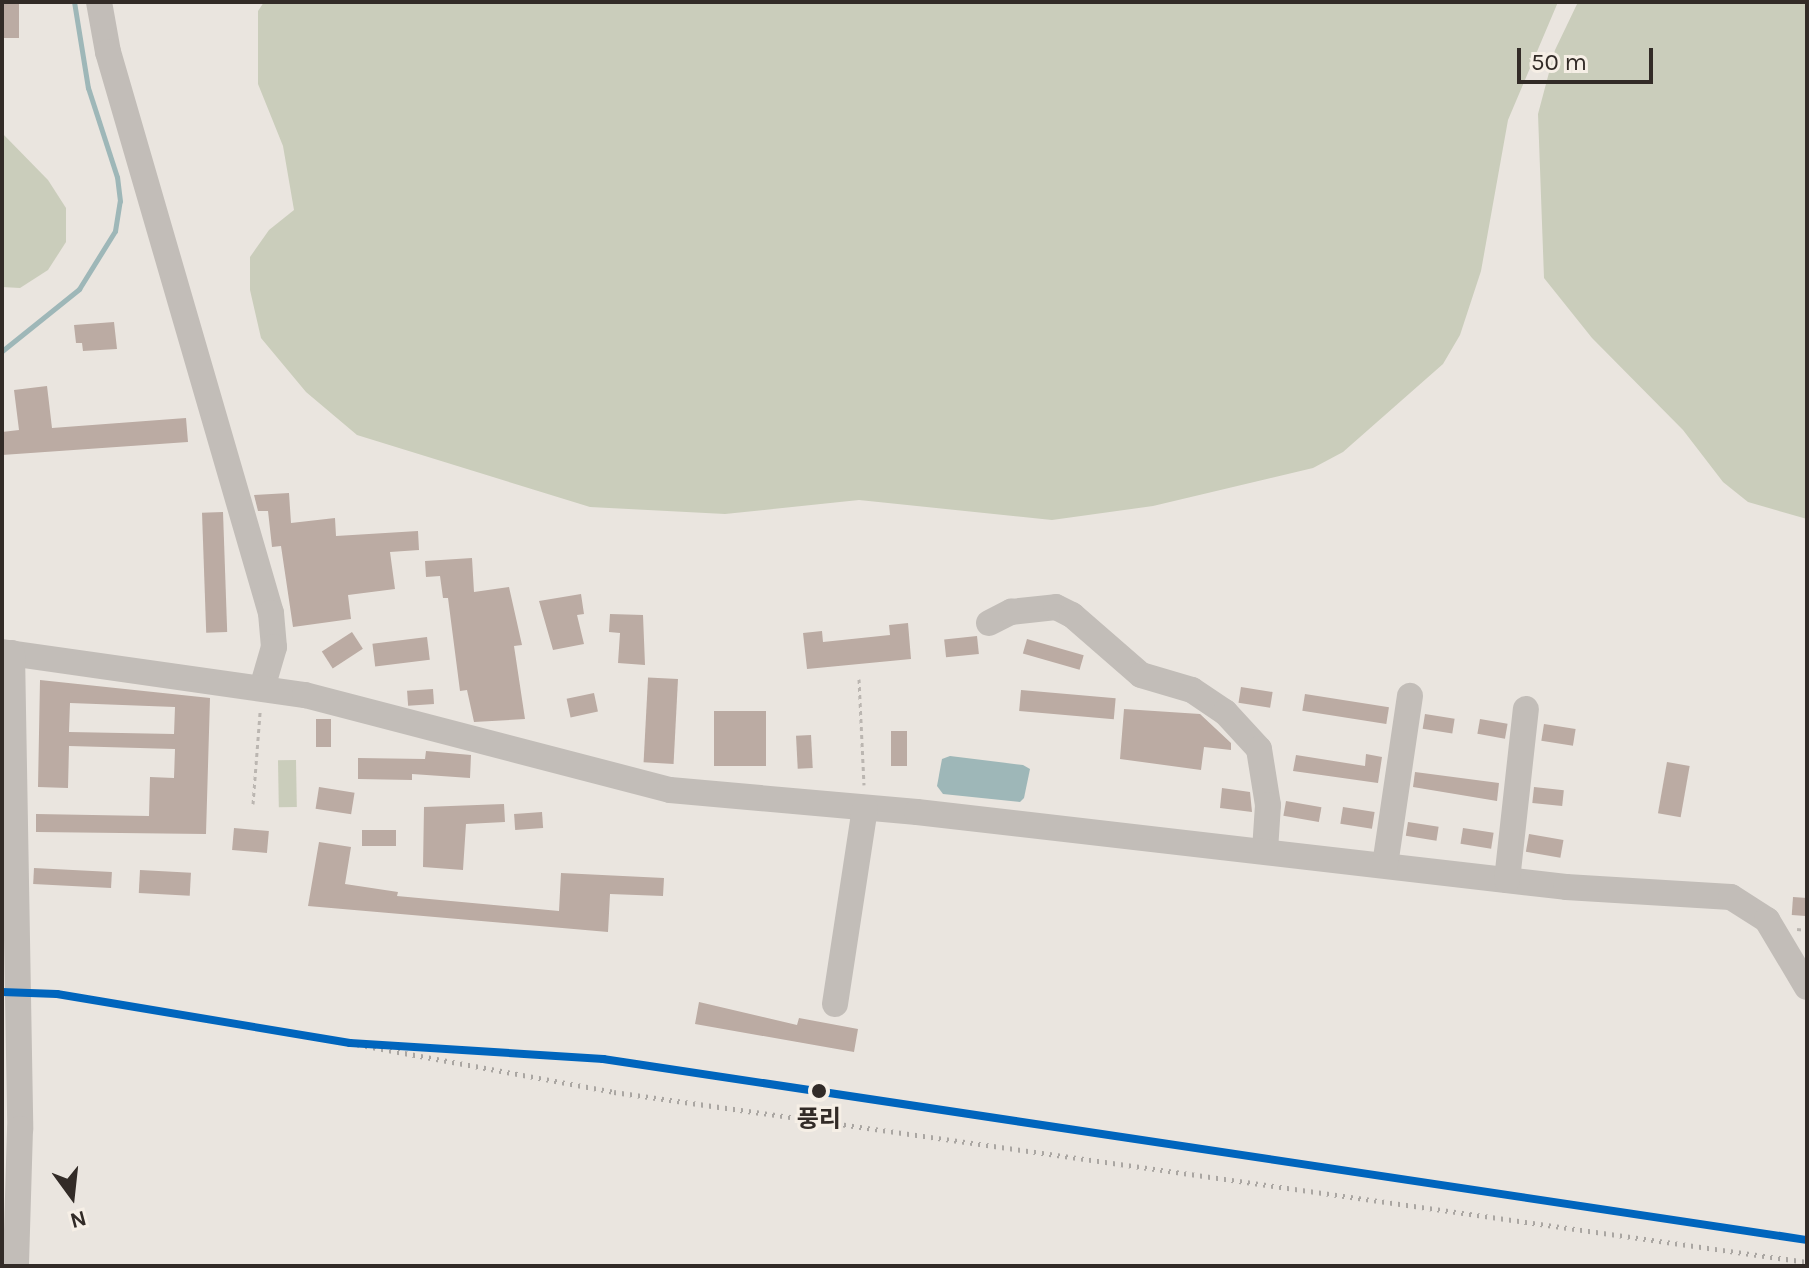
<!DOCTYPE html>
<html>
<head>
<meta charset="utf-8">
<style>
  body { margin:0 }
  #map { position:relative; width:1809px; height:1268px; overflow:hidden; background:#eae5df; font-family:Karla,"Noto Sans KR",sans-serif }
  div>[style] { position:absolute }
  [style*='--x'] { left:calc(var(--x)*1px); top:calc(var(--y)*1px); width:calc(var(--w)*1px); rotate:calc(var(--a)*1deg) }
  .green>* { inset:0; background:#cacdbb; transform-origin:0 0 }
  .water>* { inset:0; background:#9eb7b8 }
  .stream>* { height:5px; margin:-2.5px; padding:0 2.5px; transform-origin:2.5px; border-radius:2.5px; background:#9eb7b8 }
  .building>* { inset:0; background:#bbaba3; transform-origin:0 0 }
  .path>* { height:3px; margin-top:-1.5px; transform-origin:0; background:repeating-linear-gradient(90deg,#bbb6b1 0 4px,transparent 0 8px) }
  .minor>* { height:26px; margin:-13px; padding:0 13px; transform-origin:13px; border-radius:13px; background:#c2bdb8 }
  .rail>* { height:5px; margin-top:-2.5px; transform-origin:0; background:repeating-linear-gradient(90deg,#aaa6a2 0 2px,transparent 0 8px) }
  .rail-1>* { height:8px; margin:-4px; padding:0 4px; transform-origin:4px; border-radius:4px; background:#0065bd }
  .dots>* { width:22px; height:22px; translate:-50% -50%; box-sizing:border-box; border:4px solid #f6efe6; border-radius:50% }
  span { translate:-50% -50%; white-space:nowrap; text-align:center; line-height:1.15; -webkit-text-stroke:6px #f6efe6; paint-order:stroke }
  .stop-label { font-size:24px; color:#322b27; font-weight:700 }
  .frame { position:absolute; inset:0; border:4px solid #322b27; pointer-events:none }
  .north { position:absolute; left:32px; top:1156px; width:80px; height:80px; -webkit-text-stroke:6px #f6efe6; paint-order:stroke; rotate:165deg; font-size:22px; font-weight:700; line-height:32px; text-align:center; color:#322b27 }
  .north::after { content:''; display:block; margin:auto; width:28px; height:36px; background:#322b27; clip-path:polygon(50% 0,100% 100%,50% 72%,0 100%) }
  .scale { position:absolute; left:1517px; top:48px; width:136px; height:36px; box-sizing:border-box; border:4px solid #322b27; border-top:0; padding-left:10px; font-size:24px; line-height:28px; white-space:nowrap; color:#322b27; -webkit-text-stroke:6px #f6efe6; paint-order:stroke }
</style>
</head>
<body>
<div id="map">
  <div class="green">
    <div style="clip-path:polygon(264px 2px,1558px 2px,1508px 120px,1481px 271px,1460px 335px,1443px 364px,1343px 452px,1313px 468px,1153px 506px,1052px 520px,859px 500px,725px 514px,590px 507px,357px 435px,306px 392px,261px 338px,250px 290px,250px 257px,269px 230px,294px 210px,283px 146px,258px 84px,258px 11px)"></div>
    <div style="clip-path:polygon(1578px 2px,1807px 2px,1807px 519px,1748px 502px,1723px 482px,1683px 430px,1592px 338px,1544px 278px,1538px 114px,1555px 50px)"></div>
    <div style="clip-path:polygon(2px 133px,48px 180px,66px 208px,66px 242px,48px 270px,20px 288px,2px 287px)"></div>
    <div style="left:296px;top:760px;width:47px;height:18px;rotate:89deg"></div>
  </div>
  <div class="water">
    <div style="clip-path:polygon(950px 756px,1023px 765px,1030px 769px,1024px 798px,1020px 802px,943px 794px,937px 786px,942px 759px)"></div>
  </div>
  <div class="stream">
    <div style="--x:2;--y:351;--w:99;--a:-38.8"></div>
    <div style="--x:79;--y:289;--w:68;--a:-58.2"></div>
    <div style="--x:115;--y:231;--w:30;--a:-81"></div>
    <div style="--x:120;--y:201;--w:24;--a:-97"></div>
    <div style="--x:117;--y:177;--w:94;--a:-108"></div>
    <div style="--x:88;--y:88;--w:87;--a:-99.2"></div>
  </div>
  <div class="building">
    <div style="left:3px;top:2px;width:16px;height:36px"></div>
    <div style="clip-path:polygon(114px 322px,117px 349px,83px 351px,82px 343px,76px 343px,74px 325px)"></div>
    <div style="clip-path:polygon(47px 386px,52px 428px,186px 418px,188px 442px,2px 455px,2px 432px,19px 430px,14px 390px)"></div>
    <div style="clip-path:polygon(289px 493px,291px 523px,335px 518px,336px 536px,418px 531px,419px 550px,390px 552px,395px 589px,348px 595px,351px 619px,293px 627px,281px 546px,272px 547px,268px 511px,258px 511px,254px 495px)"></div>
    <div style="left:223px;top:512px;width:120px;height:21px;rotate:88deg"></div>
    <div style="clip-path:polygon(472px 558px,474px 592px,509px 587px,522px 645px,514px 646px,525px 719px,474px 722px,467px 690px,460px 691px,448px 598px,443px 598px,440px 576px,426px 577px,425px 561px)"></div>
    <div style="clip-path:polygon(581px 594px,584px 614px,577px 615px,584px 644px,553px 650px,539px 601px)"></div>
    <div style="clip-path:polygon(610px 614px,643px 615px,645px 665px,618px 663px,620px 633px,609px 632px)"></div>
    <div style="clip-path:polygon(908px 623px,911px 659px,807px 669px,803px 633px,822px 631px,823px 642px,890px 635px,889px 625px)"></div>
    <div style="left:352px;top:632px;width:20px;height:36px;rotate:57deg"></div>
    <div style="left:977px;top:636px;width:18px;height:33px;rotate:84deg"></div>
    <div style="left:427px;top:637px;width:23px;height:55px;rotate:83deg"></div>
    <div style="left:1027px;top:639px;width:59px;height:15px;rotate:16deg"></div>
    <div style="left:678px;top:679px;width:85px;height:30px;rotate:93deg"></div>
    <div style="clip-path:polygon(evenodd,40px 680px,210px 698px,206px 834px,36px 832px,36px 814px,149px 816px,150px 777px,174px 778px,175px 749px,69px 746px,68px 788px,38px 787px,40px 680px,70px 703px,175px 707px,174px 734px,69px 732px,70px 703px)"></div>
    <div style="left:1241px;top:687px;width:32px;height:16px;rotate:9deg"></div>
    <div style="left:433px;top:689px;width:15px;height:26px;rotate:86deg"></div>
    <div style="left:1021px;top:690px;width:95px;height:21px;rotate:5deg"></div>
    <div style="left:594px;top:693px;width:19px;height:28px;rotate:78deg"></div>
    <div style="left:1305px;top:694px;width:85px;height:17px;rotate:9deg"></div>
    <div style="clip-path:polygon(1124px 709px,1200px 714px,1231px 743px,1231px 750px,1204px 747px,1201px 770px,1120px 759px)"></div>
    <div style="left:714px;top:711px;width:52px;height:55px"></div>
    <div style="left:1425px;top:714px;width:30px;height:15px;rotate:9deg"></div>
    <div style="left:316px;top:719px;width:15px;height:28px"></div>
    <div style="left:1480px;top:719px;width:28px;height:15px;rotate:10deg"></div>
    <div style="left:1544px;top:724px;width:32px;height:17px;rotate:9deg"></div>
    <div style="left:891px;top:731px;width:16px;height:35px"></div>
    <div style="left:811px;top:735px;width:33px;height:15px;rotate:87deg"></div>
    <div style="clip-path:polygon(426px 751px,471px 755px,470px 778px,412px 774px,412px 780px,358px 779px,358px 758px,425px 759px)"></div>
    <div style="clip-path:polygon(1366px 754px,1382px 757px,1378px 783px,1293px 771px,1296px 755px,1365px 766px)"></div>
    <div style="left:1667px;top:762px;width:23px;height:52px;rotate:10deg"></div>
    <div style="clip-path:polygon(1415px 772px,1499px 783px,1497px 801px,1413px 787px)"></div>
    <div style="left:319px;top:787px;width:36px;height:22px;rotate:9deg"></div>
    <div style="left:1534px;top:787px;width:30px;height:16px;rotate:6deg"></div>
    <div style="clip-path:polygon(1222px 788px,1250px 792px,1252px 812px,1220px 808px)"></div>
    <div style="left:1286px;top:801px;width:36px;height:15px;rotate:10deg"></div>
    <div style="clip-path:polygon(504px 804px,505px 822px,466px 824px,463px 870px,423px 867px,424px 807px)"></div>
    <div style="left:1343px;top:807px;width:32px;height:17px;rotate:9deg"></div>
    <div style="left:542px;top:812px;width:16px;height:28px;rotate:86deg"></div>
    <div style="left:1408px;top:822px;width:31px;height:14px;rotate:9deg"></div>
    <div style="left:234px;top:828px;width:35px;height:22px;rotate:5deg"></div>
    <div style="left:1463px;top:828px;width:31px;height:16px;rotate:9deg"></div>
    <div style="left:362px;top:830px;width:34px;height:16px"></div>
    <div style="left:1529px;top:834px;width:35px;height:18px;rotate:10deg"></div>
    <div style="clip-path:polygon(319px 842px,351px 847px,345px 884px,398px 892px,397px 896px,559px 911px,561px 873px,664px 878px,663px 896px,610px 894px,608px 932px,308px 906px)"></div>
    <div style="left:34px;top:868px;width:78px;height:16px;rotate:3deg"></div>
    <div style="left:140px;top:870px;width:51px;height:23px;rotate:3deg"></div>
    <div style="left:1793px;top:897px;width:14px;height:18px;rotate:4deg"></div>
    <div style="clip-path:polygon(699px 1002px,797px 1025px,799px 1018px,858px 1029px,854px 1052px,695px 1024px)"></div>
  </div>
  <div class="path">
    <div style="--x:859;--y:679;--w:106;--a:87.3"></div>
    <div style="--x:253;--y:804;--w:92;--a:-85.6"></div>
    <div style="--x:1797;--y:929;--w:10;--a:6"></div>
  </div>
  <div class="minor">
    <div style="--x:99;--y:2;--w:51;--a:79.8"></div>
    <div style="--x:108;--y:52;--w:584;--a:73.8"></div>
    <div style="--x:271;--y:613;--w:34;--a:85"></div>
    <div style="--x:274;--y:647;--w:43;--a:106.3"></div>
    <div style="--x:989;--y:623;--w:25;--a:-27"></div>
    <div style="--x:1011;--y:612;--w:45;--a:-6.3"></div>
    <div style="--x:1056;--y:607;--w:18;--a:27"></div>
    <div style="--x:1072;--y:615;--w:91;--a:41"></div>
    <div style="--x:1141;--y:675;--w:53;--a:16.4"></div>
    <div style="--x:1192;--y:690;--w:40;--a:34"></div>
    <div style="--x:1225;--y:712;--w:50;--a:47.4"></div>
    <div style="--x:1259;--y:749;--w:57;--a:80.9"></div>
    <div style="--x:1268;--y:805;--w:45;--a:93.8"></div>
    <div style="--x:2;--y:652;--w:306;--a:8.1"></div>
    <div style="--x:305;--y:695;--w:377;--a:14.6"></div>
    <div style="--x:670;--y:790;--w:248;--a:5.1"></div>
    <div style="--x:917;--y:812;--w:653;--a:6.59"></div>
    <div style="--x:1566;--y:887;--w:165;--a:3.5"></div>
    <div style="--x:1731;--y:897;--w:43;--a:32.6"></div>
    <div style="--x:1767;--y:920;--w:78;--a:59.2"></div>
    <div style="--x:12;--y:653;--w:476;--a:89"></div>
    <div style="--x:20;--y:1129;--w:137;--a:91.7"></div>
    <div style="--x:1385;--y:865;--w:171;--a:-81.6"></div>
    <div style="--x:1507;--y:880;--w:172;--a:-83.7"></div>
    <div style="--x:835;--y:1004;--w:198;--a:-81.3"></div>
  </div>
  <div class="rail">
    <div style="--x:350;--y:1043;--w:269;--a:10.5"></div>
    <div style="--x:614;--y:1092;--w:1205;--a:8.11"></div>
  </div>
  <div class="rail-1">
    <div style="--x:2;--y:992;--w:55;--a:2.1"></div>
    <div style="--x:57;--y:994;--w:297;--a:9.5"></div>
    <div style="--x:350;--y:1043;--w:254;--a:3.6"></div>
    <div style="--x:603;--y:1059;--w:1218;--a:8.55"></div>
  </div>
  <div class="dots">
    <div style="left:819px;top:1091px;background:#322b27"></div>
  </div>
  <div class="stop-label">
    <span style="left:819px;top:1120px">풍리</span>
  </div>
  <div class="frame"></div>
  <div class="north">N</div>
  <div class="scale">50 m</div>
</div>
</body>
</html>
